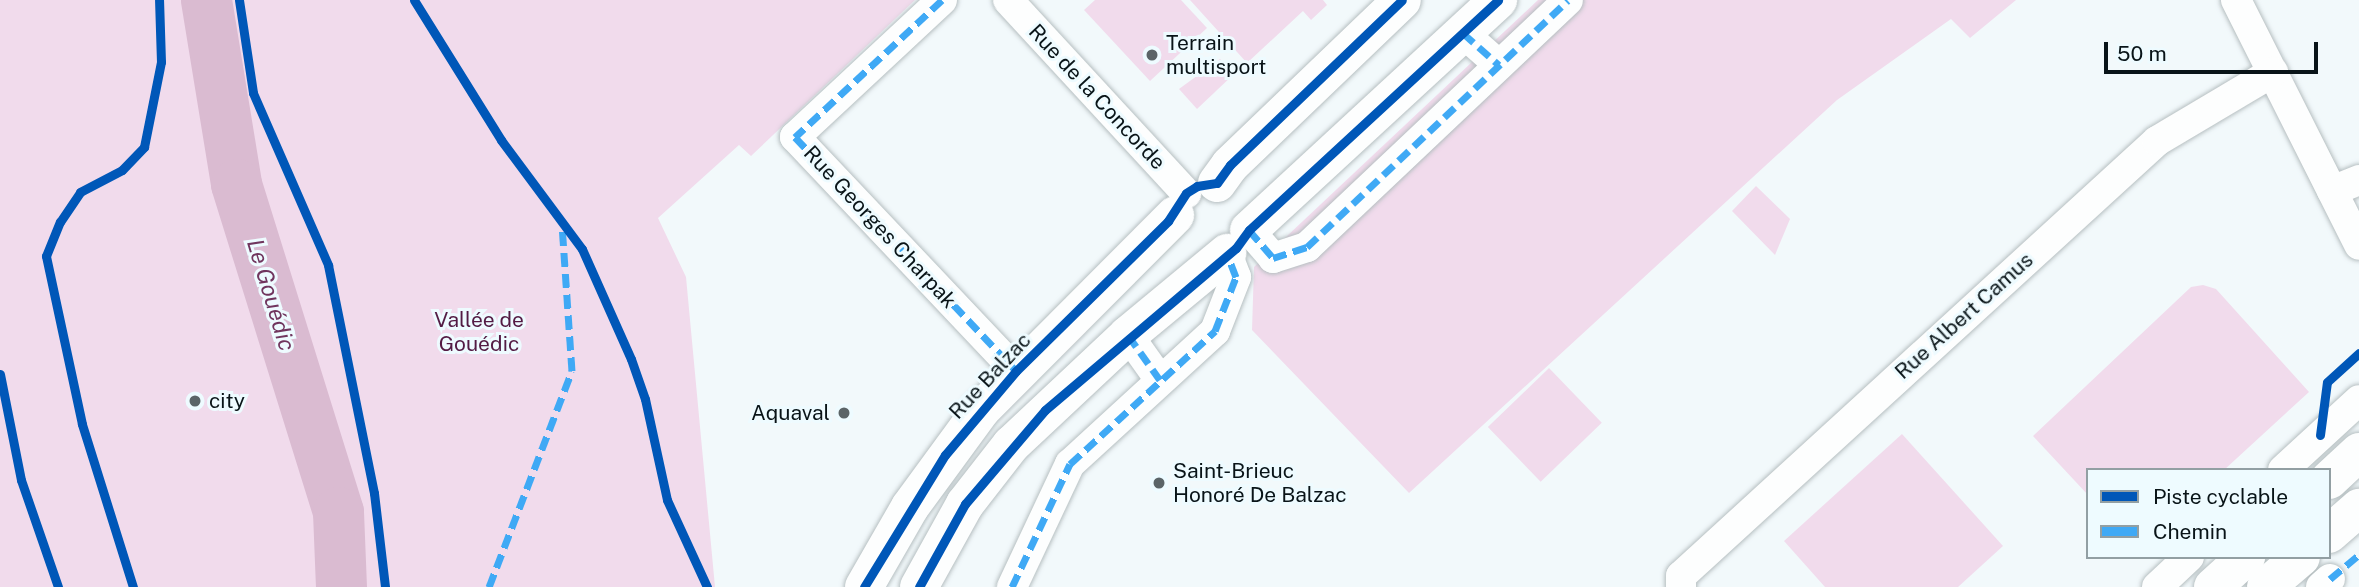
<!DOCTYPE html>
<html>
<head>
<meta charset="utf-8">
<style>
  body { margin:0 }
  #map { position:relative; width:2359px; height:587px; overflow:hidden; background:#f2f9fb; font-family:"Public Sans",sans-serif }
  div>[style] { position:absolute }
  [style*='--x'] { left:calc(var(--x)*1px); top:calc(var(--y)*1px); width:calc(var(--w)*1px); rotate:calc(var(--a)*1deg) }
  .green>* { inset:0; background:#f1dbec; transform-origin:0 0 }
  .river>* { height:51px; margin:-25.5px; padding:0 25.5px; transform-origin:25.5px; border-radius:25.5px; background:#dabbd1 }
  .roads { filter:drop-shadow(0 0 2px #b6bfc1) drop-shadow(0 0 2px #b6bfc1) }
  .street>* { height:30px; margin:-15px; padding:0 15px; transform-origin:15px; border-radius:15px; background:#fdfefe }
  .secondary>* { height:38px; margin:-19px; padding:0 19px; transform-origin:19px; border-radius:19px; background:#fdfefe }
  .primary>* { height:38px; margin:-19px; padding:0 19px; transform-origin:19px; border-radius:19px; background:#fdfefe }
  .quiet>* { height:7px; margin-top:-3.5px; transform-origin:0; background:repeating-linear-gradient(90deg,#3fa9f5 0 14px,transparent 0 21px) }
  .cycleway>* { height:9px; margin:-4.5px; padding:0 4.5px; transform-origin:4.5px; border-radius:4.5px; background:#0057b8 }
  .dots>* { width:19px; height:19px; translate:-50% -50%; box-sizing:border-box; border:4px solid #eefbff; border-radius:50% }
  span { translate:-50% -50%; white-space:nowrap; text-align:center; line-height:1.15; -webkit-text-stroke:6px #eefbff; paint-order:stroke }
  .poi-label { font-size:21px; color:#091418 }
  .left { translate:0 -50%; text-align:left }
  .right { translate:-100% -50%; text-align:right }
  .street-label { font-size:21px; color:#091418 }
  .park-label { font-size:21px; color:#531b44 }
  .water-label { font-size:23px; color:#70355e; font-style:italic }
  .legend { position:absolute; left:2086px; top:468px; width:245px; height:91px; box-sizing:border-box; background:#eefbff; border:2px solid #929fa3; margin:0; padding:9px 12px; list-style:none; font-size:21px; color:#091418 }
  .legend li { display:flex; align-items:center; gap:14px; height:35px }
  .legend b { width:35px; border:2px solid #929fa3 }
  .scale { position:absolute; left:2104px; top:42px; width:214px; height:32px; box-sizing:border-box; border:4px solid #091418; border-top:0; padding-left:9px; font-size:21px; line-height:24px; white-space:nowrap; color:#091418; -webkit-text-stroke:5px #eefbff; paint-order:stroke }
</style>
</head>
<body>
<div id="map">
  <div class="green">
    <div style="clip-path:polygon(0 0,915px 0,751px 156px,739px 145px,658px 218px,686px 277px,715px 587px,0 587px)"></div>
    <div style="clip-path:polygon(1095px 0,1181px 0,1207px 28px,1150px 81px,1084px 10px)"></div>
    <div style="clip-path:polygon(1190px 0,1323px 0,1327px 5px,1311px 20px,1303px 11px,1247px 63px)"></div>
    <div style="clip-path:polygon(1538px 0,2016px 0,1970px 38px,1951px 19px,1837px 100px,1409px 493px,1252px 330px,1254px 267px)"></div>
    <div style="clip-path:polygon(1220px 59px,1234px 74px,1197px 109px,1179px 89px)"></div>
    <div style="clip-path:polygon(1756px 186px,1790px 219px,1775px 255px,1732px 211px)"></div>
    <div style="clip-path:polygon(2203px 285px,2216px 289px,2309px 392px,2224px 470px,2088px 470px,2088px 495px,2033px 436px,2191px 287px)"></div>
    <div style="left:1549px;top:368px;width:76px;height:85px;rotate:46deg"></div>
    <div style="clip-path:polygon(1902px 434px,2003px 546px,1958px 587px,1825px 587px,1784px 541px)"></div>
  </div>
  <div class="river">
    <div style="--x:206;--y:0;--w:186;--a:80.7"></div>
    <div style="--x:236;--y:184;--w:343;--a:72.7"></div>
    <div style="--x:338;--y:512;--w:75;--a:87.7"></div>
  </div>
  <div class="roads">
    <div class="street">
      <div style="--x:942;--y:0;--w:201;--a:137"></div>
      <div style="--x:795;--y:137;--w:322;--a:46.6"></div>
      <div style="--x:1008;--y:0;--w:263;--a:47.3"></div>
      <div style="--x:2236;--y:0;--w:274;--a:63.3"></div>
      <div style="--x:1463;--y:33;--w:48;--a:41.6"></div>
      <div style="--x:2332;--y:191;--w:29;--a:-22"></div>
      <div style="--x:1249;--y:230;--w:37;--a:49"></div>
      <div style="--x:1273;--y:258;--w:36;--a:-18"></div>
      <div style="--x:1307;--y:247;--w:359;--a:-43.4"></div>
      <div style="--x:1128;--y:335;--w:55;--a:54.6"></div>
      <div style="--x:2283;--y:470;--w:103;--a:-42.6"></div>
      <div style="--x:1012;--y:587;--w:136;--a:-64.8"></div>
      <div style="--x:1070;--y:464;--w:197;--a:-42.5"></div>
      <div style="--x:1215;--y:331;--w:58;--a:-68.7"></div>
      <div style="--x:1236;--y:277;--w:26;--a:-111"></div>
      <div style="--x:1681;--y:587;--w:11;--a:-90"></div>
      <div style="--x:1681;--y:576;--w:645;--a:-42.42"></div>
      <div style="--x:2157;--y:141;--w:135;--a:-30.7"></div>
      <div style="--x:2157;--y:587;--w:44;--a:-43.2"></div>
      <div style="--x:2321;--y:587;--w:12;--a:-42"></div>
    </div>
    <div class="secondary">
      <div style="--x:1217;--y:183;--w:22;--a:-54"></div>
      <div style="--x:1230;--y:165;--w:238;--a:-43.8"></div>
      <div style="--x:1249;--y:230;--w:339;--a:-42.7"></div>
      <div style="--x:864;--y:587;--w:92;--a:-60.1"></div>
      <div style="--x:910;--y:507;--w:120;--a:-53.8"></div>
      <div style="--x:981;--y:410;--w:275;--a:-45.1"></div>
      <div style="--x:919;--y:587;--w:95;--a:-61"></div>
      <div style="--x:965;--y:504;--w:75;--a:-52.1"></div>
      <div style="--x:1011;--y:445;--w:161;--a:-43.2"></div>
      <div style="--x:1128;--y:335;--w:129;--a:-39.6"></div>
    </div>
    <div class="primary">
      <div style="--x:2329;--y:480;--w:41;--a:-43"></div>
      <div style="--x:2329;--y:534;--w:40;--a:-41"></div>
      <div style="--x:2213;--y:587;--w:45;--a:-42.3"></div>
      <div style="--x:2266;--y:587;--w:46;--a:-40.6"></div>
    </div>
  </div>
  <div class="quiet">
    <div style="--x:942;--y:0;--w:201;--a:137"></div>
    <div style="--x:795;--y:137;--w:322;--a:46.6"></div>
    <div style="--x:1463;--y:33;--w:48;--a:41.6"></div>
    <div style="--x:1249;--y:230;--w:37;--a:49"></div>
    <div style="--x:1273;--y:258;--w:36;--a:-18"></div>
    <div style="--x:1307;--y:247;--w:359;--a:-43.4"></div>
    <div style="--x:1128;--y:335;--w:55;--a:54.6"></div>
    <div style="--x:2330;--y:579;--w:38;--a:-40"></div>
    <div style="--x:489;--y:587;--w:231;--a:-69"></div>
    <div style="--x:572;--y:371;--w:146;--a:-93.9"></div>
    <div style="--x:1012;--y:587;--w:136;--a:-64.8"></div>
    <div style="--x:1070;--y:464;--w:197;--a:-42.5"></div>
    <div style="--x:1215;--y:331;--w:58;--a:-68.7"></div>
    <div style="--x:1236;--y:277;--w:26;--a:-111"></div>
  </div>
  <div class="cycleway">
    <div style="--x:239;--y:0;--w:94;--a:81.4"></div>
    <div style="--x:253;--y:93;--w:188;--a:66.4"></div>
    <div style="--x:328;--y:265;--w:233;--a:78.6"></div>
    <div style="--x:374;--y:493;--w:95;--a:83.3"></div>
    <div style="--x:414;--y:0;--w:165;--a:58.1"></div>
    <div style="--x:501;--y:140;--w:136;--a:53.4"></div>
    <div style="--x:582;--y:249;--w:120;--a:66"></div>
    <div style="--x:631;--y:359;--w:42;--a:70.7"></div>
    <div style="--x:645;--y:399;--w:103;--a:77.7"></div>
    <div style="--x:667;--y:500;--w:96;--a:65.3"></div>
    <div style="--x:0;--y:374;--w:108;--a:78.8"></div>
    <div style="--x:21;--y:480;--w:113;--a:70.9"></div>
    <div style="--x:2320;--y:435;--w:53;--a:-82.5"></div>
    <div style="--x:2327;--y:382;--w:43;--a:-42.2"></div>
    <div style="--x:133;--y:587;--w:171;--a:-107.4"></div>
    <div style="--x:82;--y:424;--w:172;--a:-102.1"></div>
    <div style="--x:46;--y:256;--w:37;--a:-68"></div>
    <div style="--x:60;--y:222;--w:36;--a:-56"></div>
    <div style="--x:80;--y:192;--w:47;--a:-27.6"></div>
    <div style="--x:122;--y:170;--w:32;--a:-46"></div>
    <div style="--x:144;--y:147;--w:87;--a:-78.7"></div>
    <div style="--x:161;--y:62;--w:62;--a:-91.8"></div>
    <div style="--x:864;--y:587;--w:155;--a:-58.5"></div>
    <div style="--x:945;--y:455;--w:110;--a:-49.8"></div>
    <div style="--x:1016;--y:371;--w:214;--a:-44.6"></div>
    <div style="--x:1168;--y:221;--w:33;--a:-57"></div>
    <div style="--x:1186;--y:193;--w:13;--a:-32"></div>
    <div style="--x:1197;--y:186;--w:20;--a:-9"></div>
    <div style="--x:1217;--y:183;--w:22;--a:-54"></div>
    <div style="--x:1230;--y:165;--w:238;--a:-43.8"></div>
    <div style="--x:919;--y:587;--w:95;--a:-61"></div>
    <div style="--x:965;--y:504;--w:123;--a:-49.6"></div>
    <div style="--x:1045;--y:410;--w:250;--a:-40.3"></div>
    <div style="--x:1236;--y:248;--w:22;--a:-54"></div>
    <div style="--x:1249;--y:230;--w:339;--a:-42.7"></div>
  </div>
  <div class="dots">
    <div style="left:1152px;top:55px;background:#5b6467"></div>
    <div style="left:195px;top:401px;background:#5b6467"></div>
    <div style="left:844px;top:413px;background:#5b6467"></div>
    <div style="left:1159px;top:483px;background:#5b6467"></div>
  </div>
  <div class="poi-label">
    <span class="left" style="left:1166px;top:55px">Terrain<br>multisport</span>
    <span class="left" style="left:209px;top:401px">city</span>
    <span class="right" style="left:830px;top:413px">Aquaval</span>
    <span class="left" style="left:1173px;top:483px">Saint-Brieuc<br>Honoré De Balzac</span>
  </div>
  <div class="street-label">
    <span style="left:1097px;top:97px;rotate:47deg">Rue de la Concorde</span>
    <span style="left:880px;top:227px;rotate:47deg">Rue Georges Charpak</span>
    <span style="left:1964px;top:316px;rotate:-42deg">Rue Albert Camus</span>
    <span style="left:990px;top:376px;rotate:-47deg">Rue Balzac</span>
  </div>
  <div class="park-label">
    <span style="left:479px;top:332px">Vallée de<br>Gouédic</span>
  </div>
  <div class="water-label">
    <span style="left:271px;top:295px;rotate:73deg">Le Gouédic</span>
  </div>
  <ul class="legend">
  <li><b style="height:9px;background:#0057b8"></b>Piste cyclable</li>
  <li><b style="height:9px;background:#3fa9f5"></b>Chemin</li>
  </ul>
  <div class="scale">50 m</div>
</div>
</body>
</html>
